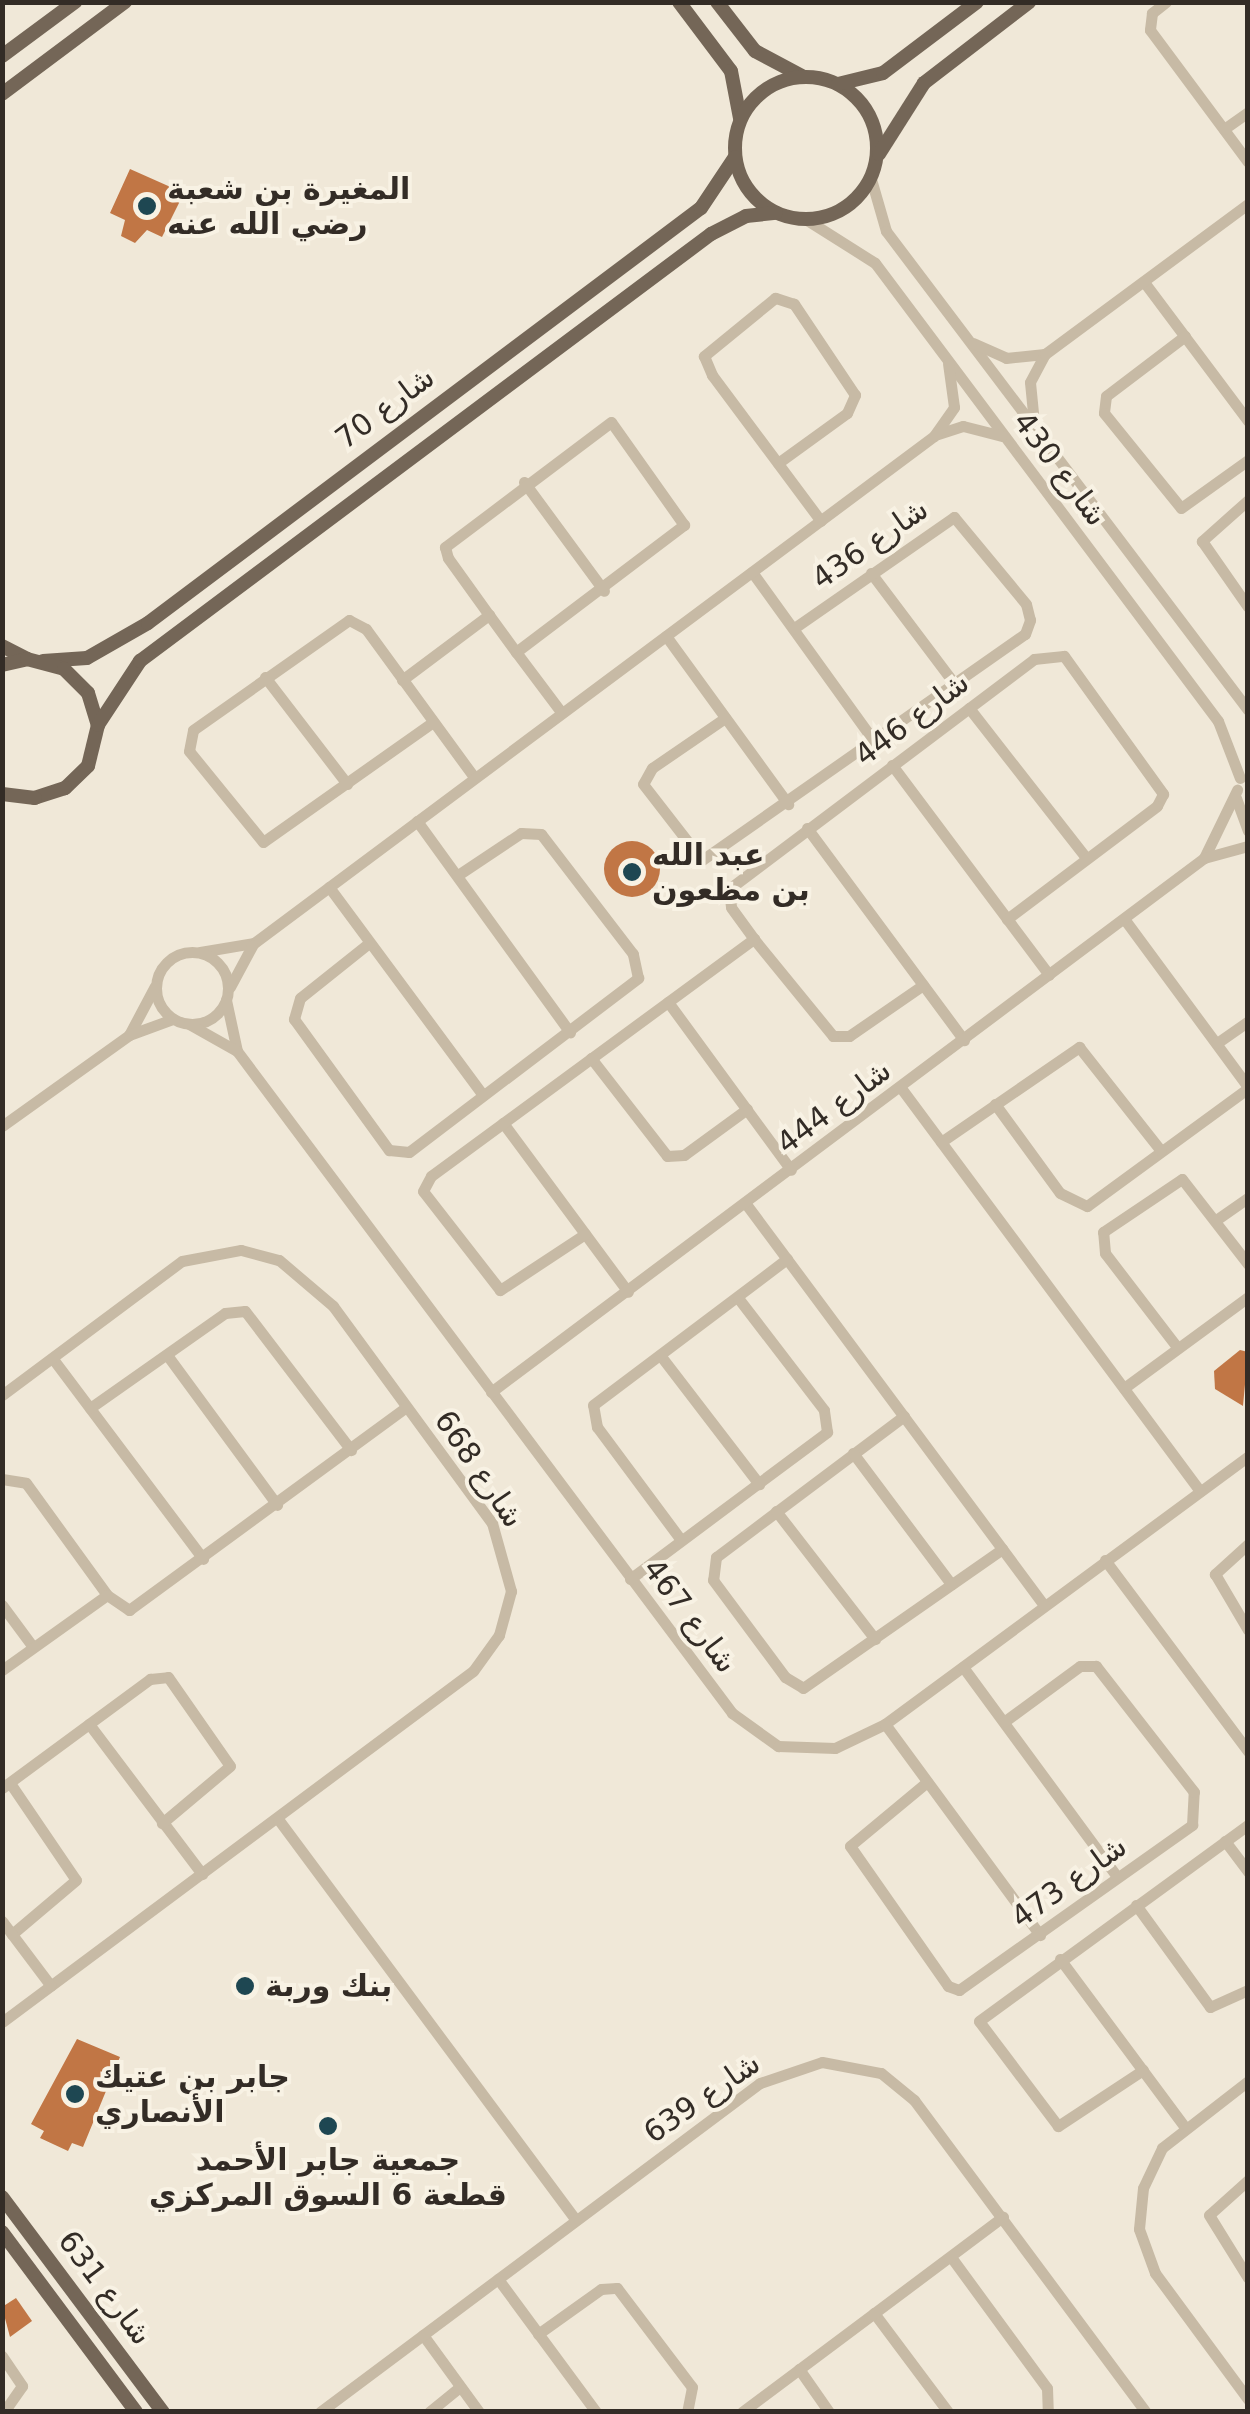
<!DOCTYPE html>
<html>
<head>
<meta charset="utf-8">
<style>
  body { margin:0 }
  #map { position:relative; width:1250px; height:2414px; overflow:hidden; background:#f0e8d8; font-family:"DejaVu Sans",Cairo,sans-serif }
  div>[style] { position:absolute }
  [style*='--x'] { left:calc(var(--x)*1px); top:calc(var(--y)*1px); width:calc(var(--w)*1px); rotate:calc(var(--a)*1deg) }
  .building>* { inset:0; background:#c17645 }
  .round { border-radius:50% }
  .minor>* { height:11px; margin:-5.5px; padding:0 5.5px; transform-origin:5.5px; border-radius:5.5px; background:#c7baa5 }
  .minor>.ring { margin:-5.5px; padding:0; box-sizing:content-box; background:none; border:11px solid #c7baa5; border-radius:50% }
  .major>* { height:14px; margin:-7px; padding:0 7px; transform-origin:7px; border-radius:7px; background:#746657 }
  .major>.ring { margin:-7px; padding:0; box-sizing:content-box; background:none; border:14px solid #746657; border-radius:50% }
  .dots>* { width:28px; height:28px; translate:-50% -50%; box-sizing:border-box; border:5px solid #f8f2e4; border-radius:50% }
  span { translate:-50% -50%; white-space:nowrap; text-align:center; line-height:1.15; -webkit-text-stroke:8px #f8f2e4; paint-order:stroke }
  .poi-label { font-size:30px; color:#332c26; font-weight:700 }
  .left { translate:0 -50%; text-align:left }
  .street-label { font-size:30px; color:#332c26 }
  .frame { position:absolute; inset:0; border:5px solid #332c26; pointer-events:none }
</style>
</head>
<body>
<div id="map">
  <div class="building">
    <div style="clip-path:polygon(130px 169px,184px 193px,162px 237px,147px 230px,135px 243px,121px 236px,125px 220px,110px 213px)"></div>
    <div class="round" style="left:604px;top:841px;width:56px;height:56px"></div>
    <div style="clip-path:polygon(1240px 1350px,1248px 1352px,1243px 1406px,1215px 1389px,1214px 1371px)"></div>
    <div style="clip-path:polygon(77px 2039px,120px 2057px,83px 2147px,72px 2143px,68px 2151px,40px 2138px,44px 2131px,31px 2124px)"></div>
    <div style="clip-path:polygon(16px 2298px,32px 2321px,10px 2337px,2px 2307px)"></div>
  </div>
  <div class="minor">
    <div style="--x:1166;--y:2;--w:18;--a:142"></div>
    <div style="--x:1152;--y:13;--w:17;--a:97"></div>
    <div style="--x:1150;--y:30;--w:164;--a:53.4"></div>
    <div style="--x:1224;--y:129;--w:29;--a:-35"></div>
    <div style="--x:871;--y:179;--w:54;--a:73.9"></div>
    <div style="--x:886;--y:231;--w:600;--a:52.92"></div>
    <div style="--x:807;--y:220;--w:80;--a:32.3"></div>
    <div style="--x:875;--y:263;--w:572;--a:53.17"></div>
    <div style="--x:1218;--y:721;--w:61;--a:68.9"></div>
    <div style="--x:1144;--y:282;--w:174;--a:53.2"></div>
    <div style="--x:1185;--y:336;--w:99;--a:142.8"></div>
    <div style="--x:1106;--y:396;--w:17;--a:97"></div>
    <div style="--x:1104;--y:413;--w:122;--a:51"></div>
    <div style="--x:1181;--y:508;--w:82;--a:-35.6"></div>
    <div style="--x:973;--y:343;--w:36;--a:24"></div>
    <div style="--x:1006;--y:358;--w:39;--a:-6"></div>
    <div style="--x:1034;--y:423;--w:41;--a:-95.6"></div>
    <div style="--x:1030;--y:382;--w:32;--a:-62"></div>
    <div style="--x:1045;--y:354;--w:252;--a:-36.5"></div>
    <div style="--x:938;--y:434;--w:26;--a:-18"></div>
    <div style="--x:963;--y:426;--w:40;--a:14.4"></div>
    <div style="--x:778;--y:463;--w:85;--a:-35.9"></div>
    <div style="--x:847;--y:413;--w:20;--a:-66"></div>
    <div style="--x:855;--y:395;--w:110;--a:-123.8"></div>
    <div style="--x:794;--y:304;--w:20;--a:-162"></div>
    <div style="--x:775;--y:298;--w:92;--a:140.8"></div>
    <div style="--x:704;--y:356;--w:21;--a:67"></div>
    <div style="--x:712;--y:375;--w:182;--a:53.3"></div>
    <div style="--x:524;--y:482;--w:135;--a:53.7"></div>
    <div style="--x:1248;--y:500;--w:62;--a:138.3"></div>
    <div style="--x:1202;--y:541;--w:80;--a:55.1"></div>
    <div style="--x:752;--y:572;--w:208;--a:54.2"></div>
    <div style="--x:871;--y:573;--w:138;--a:53"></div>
    <div style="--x:666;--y:636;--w:208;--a:54"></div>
    <div style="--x:516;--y:652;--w:211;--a:-37.1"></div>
    <div style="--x:684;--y:525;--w:126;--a:-125.3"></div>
    <div style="--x:611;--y:422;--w:208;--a:143"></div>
    <div style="--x:445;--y:547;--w:11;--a:75"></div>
    <div style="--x:448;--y:558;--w:70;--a:54.3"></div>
    <div style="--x:489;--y:615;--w:46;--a:53.9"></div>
    <div style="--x:516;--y:652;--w:75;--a:53.1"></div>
    <div style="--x:265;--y:677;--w:135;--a:52.5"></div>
    <div style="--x:402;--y:680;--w:109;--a:-36.8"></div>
    <div style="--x:969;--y:708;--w:190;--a:52"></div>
    <div style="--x:725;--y:718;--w:88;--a:145.6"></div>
    <div style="--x:652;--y:768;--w:18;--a:119"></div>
    <div style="--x:643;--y:784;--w:96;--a:52.2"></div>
    <div style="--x:702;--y:860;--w:394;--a:-35"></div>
    <div style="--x:1025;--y:634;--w:15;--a:-70"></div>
    <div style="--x:1030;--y:620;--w:16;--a:-104"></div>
    <div style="--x:1026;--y:604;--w:113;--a:-129.6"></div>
    <div style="--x:954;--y:517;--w:195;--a:145.2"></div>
    <div style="--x:433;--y:722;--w:208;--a:144.8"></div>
    <div style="--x:263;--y:842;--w:117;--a:-129.1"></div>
    <div style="--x:189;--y:751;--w:21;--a:-79"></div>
    <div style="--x:193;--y:730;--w:191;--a:-35.2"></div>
    <div style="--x:349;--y:620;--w:19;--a:28"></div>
    <div style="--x:366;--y:629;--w:183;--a:53.9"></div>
    <div style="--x:892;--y:765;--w:262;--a:53.2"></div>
    <div style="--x:1236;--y:798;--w:35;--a:70"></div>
    <div style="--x:417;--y:821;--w:261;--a:54.1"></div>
    <div style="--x:807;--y:828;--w:264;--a:53.5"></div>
    <div style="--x:1204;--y:858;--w:76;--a:-64.1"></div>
    <div style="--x:329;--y:887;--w:259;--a:53.5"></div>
    <div style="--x:1125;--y:920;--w:207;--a:53.6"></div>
    <div style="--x:369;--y:943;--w:88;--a:141.4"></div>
    <div style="--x:300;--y:998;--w:22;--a:106"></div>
    <div style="--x:294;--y:1019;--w:162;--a:54.1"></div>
    <div style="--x:389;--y:1150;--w:20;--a:6"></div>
    <div style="--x:409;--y:1152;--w:288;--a:-37.2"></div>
    <div style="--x:638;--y:978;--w:25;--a:-102"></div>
    <div style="--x:633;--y:954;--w:151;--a:-127.5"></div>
    <div style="--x:541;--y:834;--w:20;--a:-177"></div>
    <div style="--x:521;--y:833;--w:76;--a:146.3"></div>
    <div style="--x:200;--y:952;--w:55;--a:-9.5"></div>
    <div style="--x:254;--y:943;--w:848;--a:-36.71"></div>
    <div style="--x:934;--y:436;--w:35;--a:-55"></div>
    <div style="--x:954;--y:407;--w:44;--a:-97.8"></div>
    <div class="ring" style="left:156px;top:952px;width:61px;height:61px"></div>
    <div style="--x:923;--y:985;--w:90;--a:145.4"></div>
    <div style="--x:849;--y:1036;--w:16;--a:180"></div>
    <div style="--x:833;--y:1036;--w:125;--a:-129.2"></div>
    <div style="--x:754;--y:939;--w:39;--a:-126"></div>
    <div style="--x:731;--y:907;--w:18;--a:-96"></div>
    <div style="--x:729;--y:889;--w:382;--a:-37"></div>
    <div style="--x:1034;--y:659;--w:30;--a:-6"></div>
    <div style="--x:1064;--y:656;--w:170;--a:54.3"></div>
    <div style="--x:1163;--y:794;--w:13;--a:117"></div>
    <div style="--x:1157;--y:806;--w:188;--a:143"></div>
    <div style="--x:230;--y:987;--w:47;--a:-61.8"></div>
    <div style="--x:226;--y:1000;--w:52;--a:77.8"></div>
    <div style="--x:237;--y:1051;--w:827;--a:53.21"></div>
    <div style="--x:732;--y:1713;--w:57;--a:35.7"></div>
    <div style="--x:778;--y:1746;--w:57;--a:2"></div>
    <div style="--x:835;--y:1748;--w:55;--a:-25.6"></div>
    <div style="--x:885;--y:1724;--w:451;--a:-36.4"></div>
    <div style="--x:668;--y:1002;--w:208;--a:53.8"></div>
    <div style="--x:189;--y:1024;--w:55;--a:29.4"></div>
    <div style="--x:129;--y:1035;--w:55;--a:-62"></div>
    <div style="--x:1217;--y:1043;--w:38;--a:-35"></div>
    <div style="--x:591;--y:1058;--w:124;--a:52.2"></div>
    <div style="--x:667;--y:1156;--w:17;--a:-3"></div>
    <div style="--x:684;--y:1155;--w:78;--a:-36.1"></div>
    <div style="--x:901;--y:1088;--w:502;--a:53.43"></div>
    <div style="--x:995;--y:1104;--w:110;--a:53.9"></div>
    <div style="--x:1060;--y:1193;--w:30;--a:26"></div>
    <div style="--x:1087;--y:1206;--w:200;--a:-36.2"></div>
    <div style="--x:503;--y:1123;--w:210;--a:53.5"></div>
    <div style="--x:2;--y:1126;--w:156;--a:-35.6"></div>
    <div style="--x:129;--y:1035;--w:47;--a:-20"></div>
    <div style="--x:941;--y:1142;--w:168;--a:-34.5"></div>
    <div style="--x:1079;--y:1047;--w:132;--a:51.7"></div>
    <div style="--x:746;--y:1204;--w:500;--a:53.4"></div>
    <div style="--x:1216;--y:1220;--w:39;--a:-35"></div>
    <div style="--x:585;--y:1234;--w:102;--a:146.6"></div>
    <div style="--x:500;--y:1290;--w:125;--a:-127.9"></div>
    <div style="--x:423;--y:1191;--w:17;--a:-62"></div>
    <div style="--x:431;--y:1176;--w:401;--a:-36.3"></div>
    <div style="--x:1177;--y:1347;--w:118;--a:-127.5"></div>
    <div style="--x:1105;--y:1253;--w:21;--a:-95"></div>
    <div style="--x:1103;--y:1232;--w:95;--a:-33.9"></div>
    <div style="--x:1182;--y:1179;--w:108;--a:52.2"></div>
    <div style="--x:167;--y:1355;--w:186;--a:53.7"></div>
    <div style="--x:660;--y:1355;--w:163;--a:52.5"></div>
    <div style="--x:53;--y:1359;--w:250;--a:53.1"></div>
    <div style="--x:1124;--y:1388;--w:154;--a:-36.3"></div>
    <div style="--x:491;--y:1392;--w:891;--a:-36.83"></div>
    <div style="--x:1204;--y:858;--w:46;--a:-15.3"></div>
    <div style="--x:2;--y:1395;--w:224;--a:-36.7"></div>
    <div style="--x:182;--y:1261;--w:60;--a:-10.6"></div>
    <div style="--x:241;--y:1250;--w:39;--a:15"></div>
    <div style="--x:279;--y:1260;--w:71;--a:40.4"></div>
    <div style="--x:333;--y:1306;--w:269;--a:53.8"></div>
    <div style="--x:492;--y:1523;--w:71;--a:74.4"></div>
    <div style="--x:511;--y:1591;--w:46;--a:105.3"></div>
    <div style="--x:499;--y:1635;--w:44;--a:125.8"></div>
    <div style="--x:473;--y:1671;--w:587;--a:143.31"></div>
    <div style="--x:90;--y:1408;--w:165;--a:-35.1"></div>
    <div style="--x:225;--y:1313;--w:20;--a:-6"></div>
    <div style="--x:245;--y:1311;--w:175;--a:52.7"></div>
    <div style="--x:904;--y:1416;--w:235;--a:143.1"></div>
    <div style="--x:716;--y:1557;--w:23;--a:97"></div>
    <div style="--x:713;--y:1580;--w:121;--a:53.4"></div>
    <div style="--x:785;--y:1677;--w:21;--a:31"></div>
    <div style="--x:803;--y:1688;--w:243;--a:-34.9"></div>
    <div style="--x:853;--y:1453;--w:164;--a:53.2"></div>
    <div style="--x:2;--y:1479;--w:24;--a:9"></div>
    <div style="--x:26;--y:1483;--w:138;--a:54.1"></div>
    <div style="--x:107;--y:1595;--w:27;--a:34"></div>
    <div style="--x:129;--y:1610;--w:343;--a:-36.2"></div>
    <div style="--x:776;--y:1511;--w:162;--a:52.3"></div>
    <div style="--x:681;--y:1540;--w:141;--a:-126.6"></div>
    <div style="--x:597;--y:1427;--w:22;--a:-100"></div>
    <div style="--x:593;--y:1405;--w:243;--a:-37"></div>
    <div style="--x:1248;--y:1544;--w:45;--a:137.7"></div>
    <div style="--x:1215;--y:1574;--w:65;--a:59.5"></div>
    <div style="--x:1105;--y:1560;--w:239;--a:53.2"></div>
    <div style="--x:630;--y:1579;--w:246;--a:-36.7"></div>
    <div style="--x:827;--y:1432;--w:22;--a:-98"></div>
    <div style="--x:824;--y:1410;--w:141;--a:-127.5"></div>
    <div style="--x:2;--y:1605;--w:52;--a:53.6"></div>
    <div style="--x:963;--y:1667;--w:260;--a:53.7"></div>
    <div style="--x:2;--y:1670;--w:129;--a:-35.5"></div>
    <div style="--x:89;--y:1724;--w:188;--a:53"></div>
    <div style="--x:885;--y:1724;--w:262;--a:53.7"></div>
    <div style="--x:927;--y:1782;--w:100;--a:140.3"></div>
    <div style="--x:850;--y:1846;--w:171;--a:55"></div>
    <div style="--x:948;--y:1986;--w:12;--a:20"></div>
    <div style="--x:959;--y:1990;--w:286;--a:-35.3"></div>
    <div style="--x:1192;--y:1825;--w:33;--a:-87"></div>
    <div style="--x:1194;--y:1792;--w:160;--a:-127.9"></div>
    <div style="--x:1096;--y:1666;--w:16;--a:180"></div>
    <div style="--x:1080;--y:1666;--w:93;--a:143.7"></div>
    <div style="--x:10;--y:1783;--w:117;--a:55.8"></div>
    <div style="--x:76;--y:1880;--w:84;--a:139.8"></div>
    <div style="--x:2;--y:1788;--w:184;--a:-36.4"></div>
    <div style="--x:150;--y:1679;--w:18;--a:-6"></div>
    <div style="--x:168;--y:1677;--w:108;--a:55.1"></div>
    <div style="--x:230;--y:1766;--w:89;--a:140"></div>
    <div style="--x:278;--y:1819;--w:498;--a:53.4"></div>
    <div style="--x:1225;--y:1841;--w:39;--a:53"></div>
    <div style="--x:1136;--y:1905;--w:126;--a:54"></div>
    <div style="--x:1210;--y:2007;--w:42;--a:-24.1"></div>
    <div style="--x:2;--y:1921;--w:81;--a:53"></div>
    <div style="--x:1060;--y:1959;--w:208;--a:53.4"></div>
    <div style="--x:1143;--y:2070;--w:102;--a:146.6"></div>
    <div style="--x:1058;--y:2126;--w:131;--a:-127"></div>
    <div style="--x:979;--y:2021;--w:333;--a:-36.1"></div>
    <div style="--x:1248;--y:2081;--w:109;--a:142.1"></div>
    <div style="--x:1162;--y:2148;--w:44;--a:115.4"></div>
    <div style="--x:1143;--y:2188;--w:41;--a:95.6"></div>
    <div style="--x:1139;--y:2229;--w:47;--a:70"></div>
    <div style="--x:1155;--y:2273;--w:157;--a:53.6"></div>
    <div style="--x:1248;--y:2180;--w:52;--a:138.1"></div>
    <div style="--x:1209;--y:2215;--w:74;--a:58.2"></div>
    <div style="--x:951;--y:2257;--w:162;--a:53.8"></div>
    <div style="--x:1047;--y:2388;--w:24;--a:88"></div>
    <div style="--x:498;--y:2279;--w:165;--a:53.6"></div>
    <div style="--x:874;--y:2313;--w:124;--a:53.2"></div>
    <div style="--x:538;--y:2334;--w:77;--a:-35.5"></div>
    <div style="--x:601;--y:2289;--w:16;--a:-4"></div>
    <div style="--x:617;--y:2288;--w:124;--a:52.9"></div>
    <div style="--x:692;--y:2387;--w:25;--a:101"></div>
    <div style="--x:423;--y:2335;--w:95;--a:54"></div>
    <div style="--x:2;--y:2356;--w:36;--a:56"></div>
    <div style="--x:22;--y:2386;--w:32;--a:125"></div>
    <div style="--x:799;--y:2369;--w:52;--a:55.1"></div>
    <div style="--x:320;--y:2412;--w:549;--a:-36.79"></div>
    <div style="--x:760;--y:2083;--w:65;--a:-18.7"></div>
    <div style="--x:822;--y:2062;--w:60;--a:10.6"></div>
    <div style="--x:881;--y:2073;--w:43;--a:39.3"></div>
    <div style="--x:914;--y:2100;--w:389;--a:53.4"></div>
    <div style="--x:429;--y:2412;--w:40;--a:-39"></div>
    <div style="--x:742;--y:2412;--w:326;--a:-36.8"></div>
  </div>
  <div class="major">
    <div style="--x:679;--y:2;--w:86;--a:53"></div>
    <div style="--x:731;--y:71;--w:48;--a:79.2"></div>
    <div style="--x:717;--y:2;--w:62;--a:52.2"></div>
    <div style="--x:755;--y:51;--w:53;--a:28"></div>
    <div style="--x:2;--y:56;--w:91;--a:-36.5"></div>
    <div class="ring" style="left:735px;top:77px;width:128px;height:128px"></div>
    <div style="--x:838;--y:84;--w:46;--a:-13.7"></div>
    <div style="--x:883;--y:73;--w:118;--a:-37.1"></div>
    <div style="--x:2;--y:94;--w:154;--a:-36.8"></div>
    <div style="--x:879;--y:154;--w:84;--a:-57.6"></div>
    <div style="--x:924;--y:83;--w:133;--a:-37.6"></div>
    <div style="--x:2;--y:646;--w:28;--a:27"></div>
    <div style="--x:43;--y:661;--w:44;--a:-3.9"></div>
    <div style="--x:87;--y:658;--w:70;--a:-29.8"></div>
    <div style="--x:148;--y:623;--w:691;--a:-36.89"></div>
    <div style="--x:701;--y:208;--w:61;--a:-56.3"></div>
    <div style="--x:2;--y:665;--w:26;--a:-13"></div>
    <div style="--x:27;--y:659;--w:38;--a:15"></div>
    <div style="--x:64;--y:669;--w:34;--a:45"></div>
    <div style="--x:88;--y:693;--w:34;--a:73"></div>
    <div style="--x:98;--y:725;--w:42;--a:103.7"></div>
    <div style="--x:88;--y:766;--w:32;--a:136"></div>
    <div style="--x:65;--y:788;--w:32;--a:162"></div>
    <div style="--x:35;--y:798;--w:33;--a:-173"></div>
    <div style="--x:98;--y:725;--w:77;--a:-56.7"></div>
    <div style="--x:140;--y:661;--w:713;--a:-36.79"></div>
    <div style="--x:711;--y:234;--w:39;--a:-27"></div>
    <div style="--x:746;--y:216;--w:30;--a:-6"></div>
    <div style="--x:2;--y:2197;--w:269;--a:53.2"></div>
    <div style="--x:2;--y:2232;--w:224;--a:53.3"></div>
  </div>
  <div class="dots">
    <div style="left:147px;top:206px;background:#1e4752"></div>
    <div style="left:632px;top:872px;background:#1e4752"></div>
    <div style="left:245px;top:1986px;background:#1e4752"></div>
    <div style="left:75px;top:2094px;background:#1e4752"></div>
    <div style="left:328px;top:2126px;background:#1e4752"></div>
  </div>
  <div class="poi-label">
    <span class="left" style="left:167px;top:206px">المغيرة بن شعبة<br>رضي الله عنه</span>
    <span class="left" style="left:652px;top:872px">عبد الله<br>بن مظعون</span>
    <span class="left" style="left:265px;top:1986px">بنك وربة</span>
    <span class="left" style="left:95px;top:2094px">جابر بن عتيك<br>الأنصاري</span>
    <span style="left:328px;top:2177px">جمعية جابر الأحمد<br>قطعة 6 السوق المركزي</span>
  </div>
  <div class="street-label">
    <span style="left:385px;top:408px;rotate:-37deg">شارع 70</span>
    <span style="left:1060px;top:469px;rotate:53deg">شارع 430</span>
    <span style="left:870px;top:544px;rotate:-35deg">شارع 436</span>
    <span style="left:912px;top:719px;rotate:-37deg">شارع 446</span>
    <span style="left:834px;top:1107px;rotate:-37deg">شارع 444</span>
    <span style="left:479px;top:1469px;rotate:56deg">شارع 668</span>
    <span style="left:690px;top:1616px;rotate:53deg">شارع 467</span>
    <span style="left:1069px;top:1882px;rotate:-36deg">شارع 473</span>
    <span style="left:702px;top:2098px;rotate:-35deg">شارع 639</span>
    <span style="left:105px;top:2288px;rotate:53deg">شارع 631</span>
  </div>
  <div class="frame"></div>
</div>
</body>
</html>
